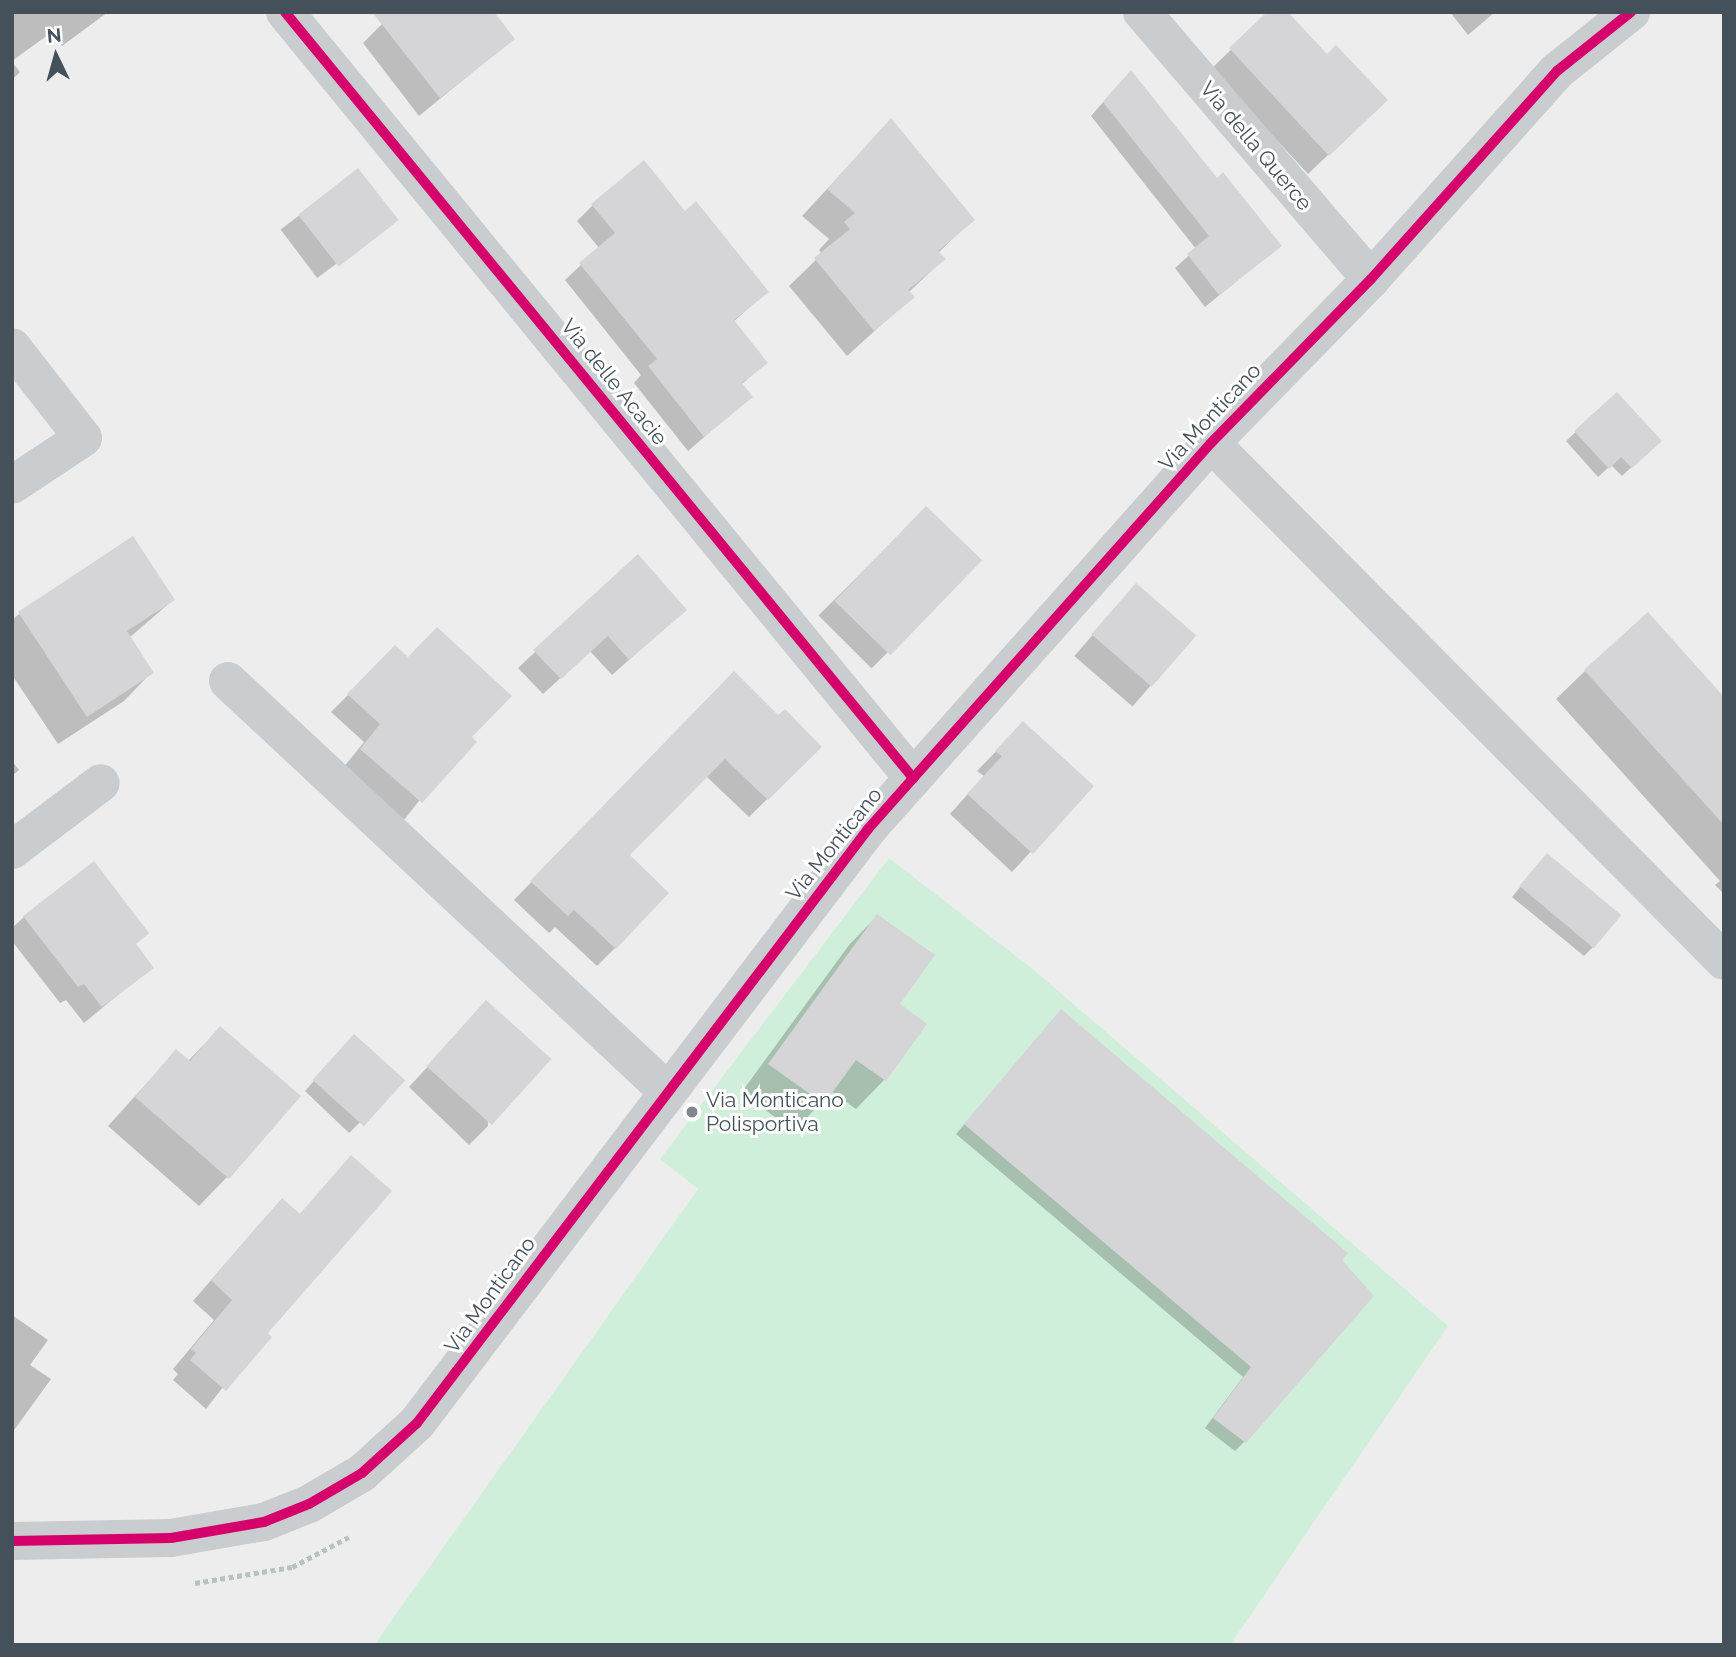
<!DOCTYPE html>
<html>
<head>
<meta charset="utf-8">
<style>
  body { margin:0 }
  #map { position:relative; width:1736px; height:1657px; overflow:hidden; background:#eeeded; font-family:Raleway,sans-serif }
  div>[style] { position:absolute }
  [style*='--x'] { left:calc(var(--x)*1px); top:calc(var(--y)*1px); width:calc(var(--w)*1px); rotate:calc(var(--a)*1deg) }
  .green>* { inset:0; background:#d0efdb }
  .shadow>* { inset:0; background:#0003; transform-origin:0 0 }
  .building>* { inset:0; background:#d5d5d7; transform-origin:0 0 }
  .path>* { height:4.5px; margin-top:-2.25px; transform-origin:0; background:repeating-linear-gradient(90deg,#b6c3bf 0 5px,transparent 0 8.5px) }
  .minor>* { height:38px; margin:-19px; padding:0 19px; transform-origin:19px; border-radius:19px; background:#c9cdcf }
  .cycleway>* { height:10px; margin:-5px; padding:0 5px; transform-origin:5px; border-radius:5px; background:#d6006c }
  .dots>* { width:19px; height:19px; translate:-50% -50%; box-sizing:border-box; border:4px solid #fff; border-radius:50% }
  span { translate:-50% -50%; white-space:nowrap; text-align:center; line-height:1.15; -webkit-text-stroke:6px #fff; paint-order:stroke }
  .street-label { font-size:21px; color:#44515a }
  .poi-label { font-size:21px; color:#44515a }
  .left { translate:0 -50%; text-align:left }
  .frame { position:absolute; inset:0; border:14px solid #44515a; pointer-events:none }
  .north { position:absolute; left:21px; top:21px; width:70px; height:70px; -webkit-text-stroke:5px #fff; paint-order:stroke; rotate:355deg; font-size:19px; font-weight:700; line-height:28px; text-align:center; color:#44515a }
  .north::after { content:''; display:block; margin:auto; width:24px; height:32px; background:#44515a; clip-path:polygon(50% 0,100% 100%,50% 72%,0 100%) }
</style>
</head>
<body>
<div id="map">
  <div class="green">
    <div style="clip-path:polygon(889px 858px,1035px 971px,1448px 1326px,1230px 1645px,374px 1645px,698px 1189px,660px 1159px)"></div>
  </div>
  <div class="shadow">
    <div style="clip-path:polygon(12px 12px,108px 12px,62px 46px,52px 32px,12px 61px)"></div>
    <div style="clip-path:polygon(1270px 12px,1327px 56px,1366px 119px,1308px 174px,1211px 69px)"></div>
    <div style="clip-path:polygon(1450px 12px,1495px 12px,1468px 35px)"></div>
    <div style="clip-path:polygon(382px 24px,513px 39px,419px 116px,363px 43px)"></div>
    <div style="clip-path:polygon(12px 62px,20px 72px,12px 80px)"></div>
    <div style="clip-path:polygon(1118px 85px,1280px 246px,1205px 307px,1175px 268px,1196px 249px,1091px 116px)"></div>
    <div style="clip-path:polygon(891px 120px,973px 219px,938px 253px,944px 259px,908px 293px,912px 297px,847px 356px,789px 286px,822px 254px,819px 250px,829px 239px,802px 216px)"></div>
    <div style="left:358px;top:171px;width:61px;height:97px;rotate:53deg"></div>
    <div style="clip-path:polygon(593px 205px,684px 213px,767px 292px,733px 322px,765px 363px,741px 385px,751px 397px,688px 451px,634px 383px,641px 375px,565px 280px,599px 248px,577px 221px)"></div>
    <div style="clip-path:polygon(1617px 394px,1650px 450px,1622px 476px,1611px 465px,1598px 477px,1566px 441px)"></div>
    <div style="left:926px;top:508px;width:75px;height:152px;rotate:45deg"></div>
    <div style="clip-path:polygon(638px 556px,685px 610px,612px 675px,590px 651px,543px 694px,518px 668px)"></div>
    <div style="left:1136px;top:585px;width:77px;height:94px;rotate:41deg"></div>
    <div style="clip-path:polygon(173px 600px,129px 638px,152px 672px,124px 701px,58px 744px,12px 675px,12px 620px,19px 614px)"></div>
    <div style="clip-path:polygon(395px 648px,469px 737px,404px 820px,343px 768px,364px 742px,331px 712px)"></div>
    <div style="clip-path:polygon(1585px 671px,1724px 699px,1724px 894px,1715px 885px,1720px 881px,1556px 699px)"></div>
    <div style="clip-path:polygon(716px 691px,778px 718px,820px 747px,749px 817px,706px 776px,627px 855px,615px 948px,597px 966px,555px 927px,549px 933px,514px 900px)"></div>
    <div style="clip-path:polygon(1004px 743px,1091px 786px,1012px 872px,950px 814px,984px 776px,977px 771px)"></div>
    <div style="clip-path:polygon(12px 761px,19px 770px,12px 776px)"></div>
    <div style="clip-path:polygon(1538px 865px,1593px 947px,1584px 956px,1512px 897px)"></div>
    <div style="clip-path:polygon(877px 916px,897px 1005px,924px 1025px,884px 1080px,856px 1109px,831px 1091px,795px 1131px,741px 1093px,849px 945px)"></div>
    <div style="clip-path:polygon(24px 917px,135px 945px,152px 967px,84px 1023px,66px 1000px,60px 1003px,12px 941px,12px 928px)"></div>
    <div style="clip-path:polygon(486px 1003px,488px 1126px,469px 1145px,409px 1087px)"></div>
    <div style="clip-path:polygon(1052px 1021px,1346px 1253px,1244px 1442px,1235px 1451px,1205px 1428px,1243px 1377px,956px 1134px)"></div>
    <div style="clip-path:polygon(220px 1028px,227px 1177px,199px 1206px,108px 1126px,176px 1051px,188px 1061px)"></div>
    <div style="clip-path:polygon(345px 1046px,403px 1080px,349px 1133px,305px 1091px)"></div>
    <div style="clip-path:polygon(351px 1157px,265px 1333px,206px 1409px,173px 1380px,178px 1374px,173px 1369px,214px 1320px,193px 1301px,263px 1220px,299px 1215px)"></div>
    <div style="clip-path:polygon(12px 1315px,48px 1340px,30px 1365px,51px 1379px,12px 1433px)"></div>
  </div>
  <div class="building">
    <div style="clip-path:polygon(372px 12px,494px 12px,515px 39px,440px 98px)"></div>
    <div style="clip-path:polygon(1267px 12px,1288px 12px,1327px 54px,1336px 45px,1388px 100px,1329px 156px,1229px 48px)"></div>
    <div style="clip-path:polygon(1131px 70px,1217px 178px,1223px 172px,1282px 246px,1219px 295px,1187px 254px,1209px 236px,1103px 102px)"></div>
    <div style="clip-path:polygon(891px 118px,975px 220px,938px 251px,946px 259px,908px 290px,915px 297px,874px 331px,814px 258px,850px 229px,844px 222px,855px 213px,827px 189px)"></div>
    <div style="clip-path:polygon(644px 160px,685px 211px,696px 201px,769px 292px,734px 320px,768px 363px,742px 383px,753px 397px,704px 437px,648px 366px,657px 359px,579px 263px,615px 233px,591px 204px)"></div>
    <div style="left:358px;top:168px;width:66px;height:76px;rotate:52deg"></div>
    <div style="clip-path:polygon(1617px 392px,1662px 441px,1632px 468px,1621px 457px,1609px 469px,1574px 431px)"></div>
    <div style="left:926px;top:506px;width:78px;height:132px;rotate:44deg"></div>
    <div style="clip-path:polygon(133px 536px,175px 600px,127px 631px,154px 673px,87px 717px,18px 612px)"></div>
    <div style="clip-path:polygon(638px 554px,687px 610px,629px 660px,608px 636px,561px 679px,533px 650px)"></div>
    <div style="left:1136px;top:583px;width:80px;height:68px;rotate:41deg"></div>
    <div style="clip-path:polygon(1648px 612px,1724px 697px,1724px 825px,1584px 670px)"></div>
    <div style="clip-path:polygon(437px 627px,512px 696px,472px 737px,477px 742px,422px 803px,360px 749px,380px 724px,347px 694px,395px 645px,408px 657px)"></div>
    <div style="clip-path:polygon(734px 671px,778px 715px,785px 709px,822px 747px,768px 800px,725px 759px,630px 855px,669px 893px,616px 949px,574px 910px,568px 916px,530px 881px)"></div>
    <div style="clip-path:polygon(1023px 721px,1094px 786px,1033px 854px,967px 794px,1002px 756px,995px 751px)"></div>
    <div style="left:1547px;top:853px;width:97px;height:43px;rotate:40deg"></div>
    <div style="clip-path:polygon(94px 861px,149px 933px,136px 944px,154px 968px,102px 1007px,84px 984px,78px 987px,23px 916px)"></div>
    <div style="clip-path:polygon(877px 914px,935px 955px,900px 1004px,927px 1024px,886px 1081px,856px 1060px,824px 1104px,768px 1064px)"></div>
    <div style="left:486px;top:1000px;width:88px;height:89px;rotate:42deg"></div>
    <div style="clip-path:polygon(1061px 1009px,1348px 1253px,1342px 1260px,1374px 1296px,1246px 1443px,1213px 1418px,1251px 1367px,964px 1124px)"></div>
    <div style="clip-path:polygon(220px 1026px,301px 1096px,229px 1179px,135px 1097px,176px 1049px,190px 1061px)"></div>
    <div style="left:354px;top:1034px;width:69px;height:62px;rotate:42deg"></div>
    <div style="clip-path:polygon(351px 1155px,392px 1191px,268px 1333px,272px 1337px,226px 1391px,190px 1360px,196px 1353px,191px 1349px,232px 1300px,211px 1280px,282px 1198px,300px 1214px)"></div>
  </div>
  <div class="path">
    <div style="--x:195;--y:1583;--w:98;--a:-9.4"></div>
    <div style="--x:292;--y:1567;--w:64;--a:-27.8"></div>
  </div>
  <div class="minor">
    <div style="--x:285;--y:12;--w:991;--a:50.65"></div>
    <div style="--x:1142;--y:12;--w:352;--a:49.4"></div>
    <div style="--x:12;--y:347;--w:115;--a:52"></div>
    <div style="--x:83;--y:438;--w:85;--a:146.5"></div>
    <div style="--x:1211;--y:443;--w:729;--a:45.28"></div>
    <div style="--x:228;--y:681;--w:599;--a:43.04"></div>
    <div style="--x:12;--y:850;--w:111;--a:-37"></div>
    <div style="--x:12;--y:1541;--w:159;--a:-1.1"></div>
    <div style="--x:171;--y:1538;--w:94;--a:-9.8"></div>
    <div style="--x:264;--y:1522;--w:48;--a:-21.8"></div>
    <div style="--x:309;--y:1504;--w:61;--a:-30.3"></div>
    <div style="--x:362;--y:1473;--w:74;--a:-42.3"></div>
    <div style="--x:417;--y:1423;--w:746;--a:-52.79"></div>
    <div style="--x:868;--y:829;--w:516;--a:-48.38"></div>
    <div style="--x:1211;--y:443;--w:229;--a:-45.7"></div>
    <div style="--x:1371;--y:279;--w:279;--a:-48.2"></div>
    <div style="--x:1557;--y:71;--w:95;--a:-38.6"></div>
  </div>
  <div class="cycleway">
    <div style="--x:285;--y:12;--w:991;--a:50.65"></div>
    <div style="--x:12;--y:1541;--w:159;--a:-1.1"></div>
    <div style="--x:171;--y:1538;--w:94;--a:-9.8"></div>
    <div style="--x:264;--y:1522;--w:48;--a:-21.8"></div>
    <div style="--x:309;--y:1504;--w:61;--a:-30.3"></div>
    <div style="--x:362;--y:1473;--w:74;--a:-42.3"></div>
    <div style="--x:417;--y:1423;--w:746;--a:-52.79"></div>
    <div style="--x:868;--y:829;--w:516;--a:-48.38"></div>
    <div style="--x:1211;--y:443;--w:229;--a:-45.7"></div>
    <div style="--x:1371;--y:279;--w:279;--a:-48.2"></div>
    <div style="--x:1557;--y:71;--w:95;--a:-38.6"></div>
  </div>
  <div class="dots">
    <div style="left:692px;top:1112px;background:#80888d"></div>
  </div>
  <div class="street-label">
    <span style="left:1256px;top:146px;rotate:50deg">Via della Querce</span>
    <span style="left:614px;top:382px;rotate:51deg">Via delle Acacie</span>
    <span style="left:1210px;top:417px;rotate:-47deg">Via Monticano</span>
    <span style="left:834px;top:844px;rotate:-51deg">Via Monticano</span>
    <span style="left:490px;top:1295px;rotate:-54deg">Via Monticano</span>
  </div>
  <div class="poi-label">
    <span class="left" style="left:706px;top:1112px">Via Monticano<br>Polisportiva</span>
  </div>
  <div class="frame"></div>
  <div class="north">N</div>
</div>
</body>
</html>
